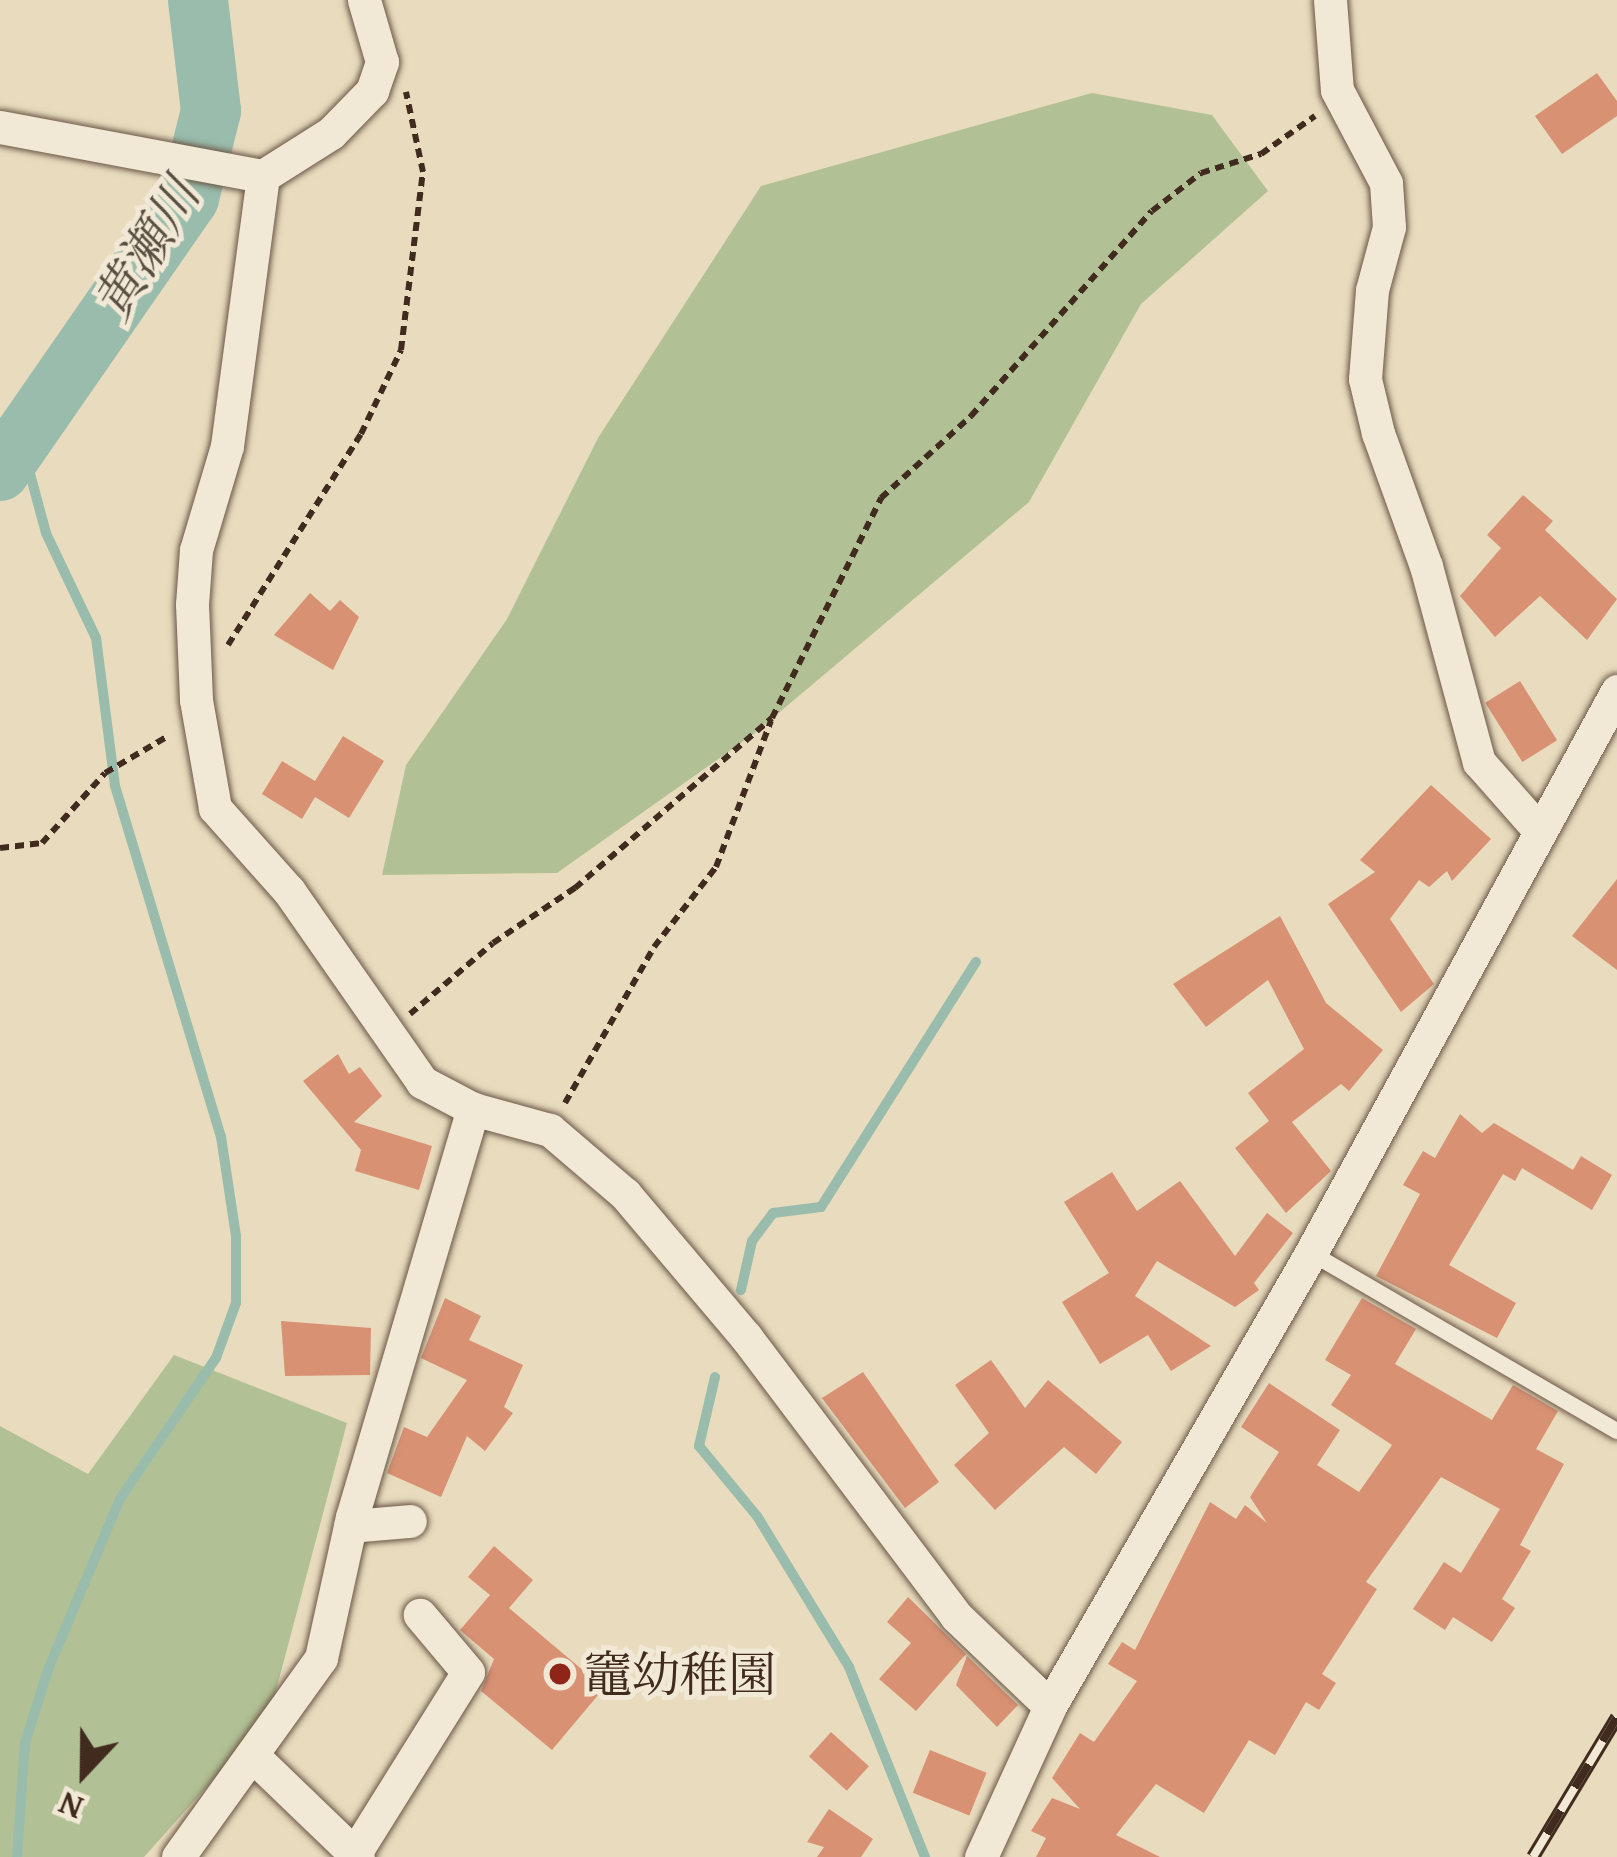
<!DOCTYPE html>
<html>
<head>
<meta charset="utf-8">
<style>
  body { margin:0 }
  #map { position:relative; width:1617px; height:1857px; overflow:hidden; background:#e9dcbe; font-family:"Gentium Book Plus","Noto Serif JP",serif }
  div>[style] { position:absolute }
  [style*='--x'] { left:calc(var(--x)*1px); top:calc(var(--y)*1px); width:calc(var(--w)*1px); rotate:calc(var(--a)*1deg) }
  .green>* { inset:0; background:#b2c195 }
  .stream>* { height:10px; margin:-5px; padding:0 5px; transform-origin:5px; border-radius:5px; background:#99bcac }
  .river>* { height:60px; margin:-30px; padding:0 30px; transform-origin:30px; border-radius:30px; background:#99bcac }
  .building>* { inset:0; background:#d89173; transform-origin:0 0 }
  .path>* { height:6px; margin-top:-3px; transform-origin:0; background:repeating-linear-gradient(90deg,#412b1f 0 9px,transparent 0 15px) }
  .roads { filter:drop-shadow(0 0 3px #6b5747) drop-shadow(0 0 3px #6b5747) }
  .service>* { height:16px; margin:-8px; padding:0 8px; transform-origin:8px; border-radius:8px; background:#f1e8d5 }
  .minor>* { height:33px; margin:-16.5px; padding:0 16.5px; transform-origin:16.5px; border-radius:16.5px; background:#f1e8d5 }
  .rail>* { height:14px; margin-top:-7px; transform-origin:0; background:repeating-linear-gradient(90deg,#f1e8d5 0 27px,#412b1f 0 54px); box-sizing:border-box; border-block:3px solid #412b1f }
  .dots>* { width:33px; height:33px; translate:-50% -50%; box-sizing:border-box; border:6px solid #f1e8d5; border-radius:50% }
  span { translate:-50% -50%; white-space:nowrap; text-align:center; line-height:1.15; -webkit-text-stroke:10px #f1e8d5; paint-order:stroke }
  .poi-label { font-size:48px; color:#412b1f }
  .left { translate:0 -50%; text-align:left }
  .water-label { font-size:51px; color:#574f42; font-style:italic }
  .north { position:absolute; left:24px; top:1713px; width:120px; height:120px; -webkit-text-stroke:9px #f1e8d5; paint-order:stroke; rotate:202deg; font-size:33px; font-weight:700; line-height:48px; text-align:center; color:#412b1f }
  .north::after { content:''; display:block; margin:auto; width:42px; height:54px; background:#412b1f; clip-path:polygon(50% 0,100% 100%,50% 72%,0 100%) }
</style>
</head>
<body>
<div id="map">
  <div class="green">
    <div style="clip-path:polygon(1092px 93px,1212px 115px,1268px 191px,1141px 304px,1029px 502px,755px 733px,557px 873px,382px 875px,406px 765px,507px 619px,598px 438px,761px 186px)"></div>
    <div style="clip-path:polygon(174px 1355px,347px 1423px,269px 1717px,144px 1857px,0 1857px,0 1426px,88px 1474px)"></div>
  </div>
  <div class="stream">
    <div style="--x:741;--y:1290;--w:50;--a:-77.3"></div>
    <div style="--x:752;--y:1241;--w:35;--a:-53"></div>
    <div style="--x:773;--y:1213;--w:48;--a:-7.1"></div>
    <div style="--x:821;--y:1207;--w:290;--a:-57.7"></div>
    <div style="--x:715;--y:1377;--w:71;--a:103.1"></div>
    <div style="--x:699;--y:1446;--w:91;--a:50.4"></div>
    <div style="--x:757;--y:1516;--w:177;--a:58.6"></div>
    <div style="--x:849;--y:1667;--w:205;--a:68.2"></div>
    <div style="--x:17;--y:1857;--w:114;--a:-86"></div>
    <div style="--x:25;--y:1743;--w:80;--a:-72.5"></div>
    <div style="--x:49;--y:1667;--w:182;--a:-67.1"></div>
    <div style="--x:120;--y:1499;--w:171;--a:-55.8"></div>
    <div style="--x:216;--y:1358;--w:59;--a:-70"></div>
    <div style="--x:236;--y:1303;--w:67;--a:-90"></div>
    <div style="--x:236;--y:1236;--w:100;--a:-98.6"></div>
    <div style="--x:221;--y:1137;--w:367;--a:-106.8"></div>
    <div style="--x:115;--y:786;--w:149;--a:-97.3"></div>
    <div style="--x:96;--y:638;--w:116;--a:-115.5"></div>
    <div style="--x:46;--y:533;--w:88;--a:-105.1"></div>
  </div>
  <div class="river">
    <div style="--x:0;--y:471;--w:332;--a:-55.3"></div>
    <div style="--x:189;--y:198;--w:90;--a:-75.8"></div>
    <div style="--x:211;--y:111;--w:112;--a:-96.7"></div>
  </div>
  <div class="building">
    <div style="clip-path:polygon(1597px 73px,1617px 101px,1617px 116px,1562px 154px,1535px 116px)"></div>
    <div style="clip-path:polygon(1523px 495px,1553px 521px,1545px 530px,1617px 599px,1587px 640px,1540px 596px,1495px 637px,1460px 596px,1501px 548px,1487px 535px)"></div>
    <div style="clip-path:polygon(310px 593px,330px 611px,340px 600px,359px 617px,333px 670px,274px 635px)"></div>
    <div style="left:1520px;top:681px;width:70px;height:41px;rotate:58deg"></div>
    <div style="clip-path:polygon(343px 736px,384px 761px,349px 818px,315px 797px,302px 819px,262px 794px,282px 761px,315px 781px)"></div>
    <div style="clip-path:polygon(1431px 785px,1491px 839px,1452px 881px,1447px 871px,1429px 887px,1419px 880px,1390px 919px,1434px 984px,1401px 1012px,1328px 904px,1375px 872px,1360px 860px)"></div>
    <div style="clip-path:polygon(1617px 879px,1617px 970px,1572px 936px)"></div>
    <div style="clip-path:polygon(1280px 916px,1326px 1003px,1383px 1050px,1349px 1091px,1341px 1084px,1292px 1122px,1331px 1171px,1286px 1213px,1235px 1148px,1269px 1121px,1248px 1093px,1304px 1049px,1268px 980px,1206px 1027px,1173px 984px)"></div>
    <div style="clip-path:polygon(338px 1054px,349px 1074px,360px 1067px,382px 1096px,354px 1122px,432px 1146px,419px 1190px,355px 1171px,361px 1150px,303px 1081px)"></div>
    <div style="clip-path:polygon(1460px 1114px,1482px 1133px,1494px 1123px,1573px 1170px,1581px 1156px,1612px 1175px,1592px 1210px,1522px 1168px,1515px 1181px,1503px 1174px,1449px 1265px,1516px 1303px,1497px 1338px,1376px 1276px,1420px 1194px,1403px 1185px,1423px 1151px,1435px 1158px)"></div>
    <div style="clip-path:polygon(1112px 1172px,1137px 1211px,1180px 1181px,1235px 1256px,1267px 1213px,1293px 1233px,1254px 1283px,1259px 1290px,1235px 1307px,1157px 1261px,1135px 1296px,1211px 1346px,1171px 1371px,1148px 1335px,1100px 1364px,1062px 1302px,1109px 1273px,1064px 1202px)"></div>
    <div style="clip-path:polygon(445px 1298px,481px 1316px,469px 1340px,523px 1365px,504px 1407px,513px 1413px,485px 1451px,467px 1436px,441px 1497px,387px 1473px,404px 1427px,427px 1437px,467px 1380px,421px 1358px)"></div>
    <div style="clip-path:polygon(1362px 1298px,1416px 1329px,1395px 1364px,1492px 1420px,1513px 1385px,1558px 1411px,1536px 1449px,1564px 1464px,1520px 1545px,1531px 1551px,1502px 1599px,1515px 1608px,1492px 1642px,1453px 1617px,1445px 1630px,1413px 1609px,1444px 1562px,1461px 1573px,1500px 1509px,1441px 1477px,1366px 1582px,1377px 1589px,1322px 1674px,1336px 1683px,1319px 1710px,1306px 1702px,1275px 1755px,1249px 1740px,1204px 1813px,1156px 1784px,1116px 1835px,1160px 1857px,1036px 1857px,1046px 1838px,1031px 1831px,1052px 1798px,1080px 1809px,1052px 1778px,1080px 1733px,1094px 1742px,1137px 1681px,1108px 1664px,1122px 1642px,1135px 1650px,1210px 1502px,1236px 1519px,1245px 1505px,1267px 1523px,1250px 1497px,1279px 1452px,1241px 1427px,1269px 1383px,1340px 1430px,1317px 1465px,1359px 1492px,1392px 1445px,1331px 1405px,1351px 1375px,1325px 1360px)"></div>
    <div style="clip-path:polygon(281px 1321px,371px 1328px,370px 1375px,285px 1376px)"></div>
    <div style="clip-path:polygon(991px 1360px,1025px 1408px,1048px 1380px,1122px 1442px,1096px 1474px,1064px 1447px,995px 1510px,954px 1465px,989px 1433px,955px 1385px)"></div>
    <div style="clip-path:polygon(863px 1372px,939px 1482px,905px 1508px,822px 1398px)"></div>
    <div style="clip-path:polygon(494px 1546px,533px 1580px,509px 1608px,604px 1688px,552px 1750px,481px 1691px,494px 1659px,460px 1630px,490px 1595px,468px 1577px)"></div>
    <div style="clip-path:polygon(908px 1597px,966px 1654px,916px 1711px,879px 1679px,911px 1643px,887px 1622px)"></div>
    <div style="clip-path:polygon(967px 1656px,1018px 1705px,997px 1727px,956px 1685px)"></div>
    <div style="left:831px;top:1732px;width:51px;height:33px;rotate:42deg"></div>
    <div style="left:930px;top:1750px;width:61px;height:46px;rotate:22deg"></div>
    <div style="clip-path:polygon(829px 1809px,873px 1839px,861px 1857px,817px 1857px,824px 1847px,807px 1842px)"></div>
  </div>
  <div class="path">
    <div style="--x:228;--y:645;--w:249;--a:-57.8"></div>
    <div style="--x:361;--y:434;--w:93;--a:-64.5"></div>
    <div style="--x:401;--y:350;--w:179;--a:-83"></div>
    <div style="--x:423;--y:172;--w:82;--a:-102"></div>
    <div style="--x:0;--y:848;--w:42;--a:-6.8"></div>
    <div style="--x:42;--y:843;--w:94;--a:-48"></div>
    <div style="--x:105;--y:773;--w:73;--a:-30.4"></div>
    <div style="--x:410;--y:1014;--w:109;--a:-40.5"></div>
    <div style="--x:493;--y:943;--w:99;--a:-33.9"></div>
    <div style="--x:575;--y:888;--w:260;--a:-40.8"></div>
    <div style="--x:772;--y:718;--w:246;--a:-63.6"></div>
    <div style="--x:881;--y:498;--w:122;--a:-42.3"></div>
    <div style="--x:971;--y:416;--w:273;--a:-48.6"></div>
    <div style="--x:1152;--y:211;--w:62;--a:-37.8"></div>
    <div style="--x:1201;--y:173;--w:63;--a:-17.6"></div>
    <div style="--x:1261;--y:154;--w:66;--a:-35.1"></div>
    <div style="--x:565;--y:1103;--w:180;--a:-60.3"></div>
    <div style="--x:654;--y:947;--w:101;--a:-52.2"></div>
    <div style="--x:716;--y:867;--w:156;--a:-69.4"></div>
  </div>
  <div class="roads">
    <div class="service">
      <div style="--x:1311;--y:1253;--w:354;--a:30.2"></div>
    </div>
    <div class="minor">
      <div style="--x:1330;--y:0;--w:90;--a:85.6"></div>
      <div style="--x:1337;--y:90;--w:105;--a:62.2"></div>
      <div style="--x:1386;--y:183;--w:44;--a:86.1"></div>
      <div style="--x:1389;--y:227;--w:65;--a:105.1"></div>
      <div style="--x:1372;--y:290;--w:89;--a:94.5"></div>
      <div style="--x:1365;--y:379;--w:56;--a:76.5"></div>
      <div style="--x:1378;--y:433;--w:141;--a:70.2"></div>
      <div style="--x:1426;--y:566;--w:203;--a:74.9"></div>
      <div style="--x:1479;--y:762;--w:91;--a:48.6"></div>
      <div style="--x:0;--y:127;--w:268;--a:10.6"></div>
      <div style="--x:263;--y:176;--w:80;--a:-32.3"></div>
      <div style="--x:331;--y:133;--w:59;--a:-45.7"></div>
      <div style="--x:372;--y:91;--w:31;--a:-71"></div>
      <div style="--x:382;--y:62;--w:65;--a:-106.2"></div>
      <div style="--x:263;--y:176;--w:272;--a:97.6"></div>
      <div style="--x:227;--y:446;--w:109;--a:106.6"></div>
      <div style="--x:196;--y:550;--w:54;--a:94.2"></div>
      <div style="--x:192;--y:604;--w:96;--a:87.6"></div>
      <div style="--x:196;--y:700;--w:110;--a:80"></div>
      <div style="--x:215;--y:808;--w:111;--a:48.3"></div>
      <div style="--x:289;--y:891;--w:233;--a:55.1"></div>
      <div style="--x:422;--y:1082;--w:58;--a:27.9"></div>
      <div style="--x:473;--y:1109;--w:80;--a:15.3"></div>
      <div style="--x:550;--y:1130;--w:99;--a:40.5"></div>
      <div style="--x:625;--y:1194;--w:187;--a:49.8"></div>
      <div style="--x:746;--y:1337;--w:349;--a:53"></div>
      <div style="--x:956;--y:1616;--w:130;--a:43.8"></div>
      <div style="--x:350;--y:1526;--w:60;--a:-4.8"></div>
      <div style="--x:254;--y:1757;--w:144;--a:43.9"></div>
      <div style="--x:355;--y:1853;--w:213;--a:-58"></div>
      <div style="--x:468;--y:1672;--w:75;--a:-130.1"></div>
      <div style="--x:178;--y:1857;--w:245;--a:-54.3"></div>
      <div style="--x:321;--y:1658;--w:144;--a:-77.6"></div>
      <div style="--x:352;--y:1517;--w:426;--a:-73.5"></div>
      <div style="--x:981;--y:1857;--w:166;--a:-65.4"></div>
      <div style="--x:1050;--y:1706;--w:523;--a:-60.05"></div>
      <div style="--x:1311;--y:1253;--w:640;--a:-61.43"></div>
    </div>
  </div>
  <div class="rail">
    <div style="--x:1533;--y:1857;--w:163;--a:-59"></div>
  </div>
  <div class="dots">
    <div style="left:560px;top:1674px;background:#8f2418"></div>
  </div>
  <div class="poi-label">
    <span class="left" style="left:584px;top:1674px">竈幼稚園</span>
  </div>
  <div class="water-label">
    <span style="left:146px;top:249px;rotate:-59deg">黄瀬川</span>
  </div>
  <div class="north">N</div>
</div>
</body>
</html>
